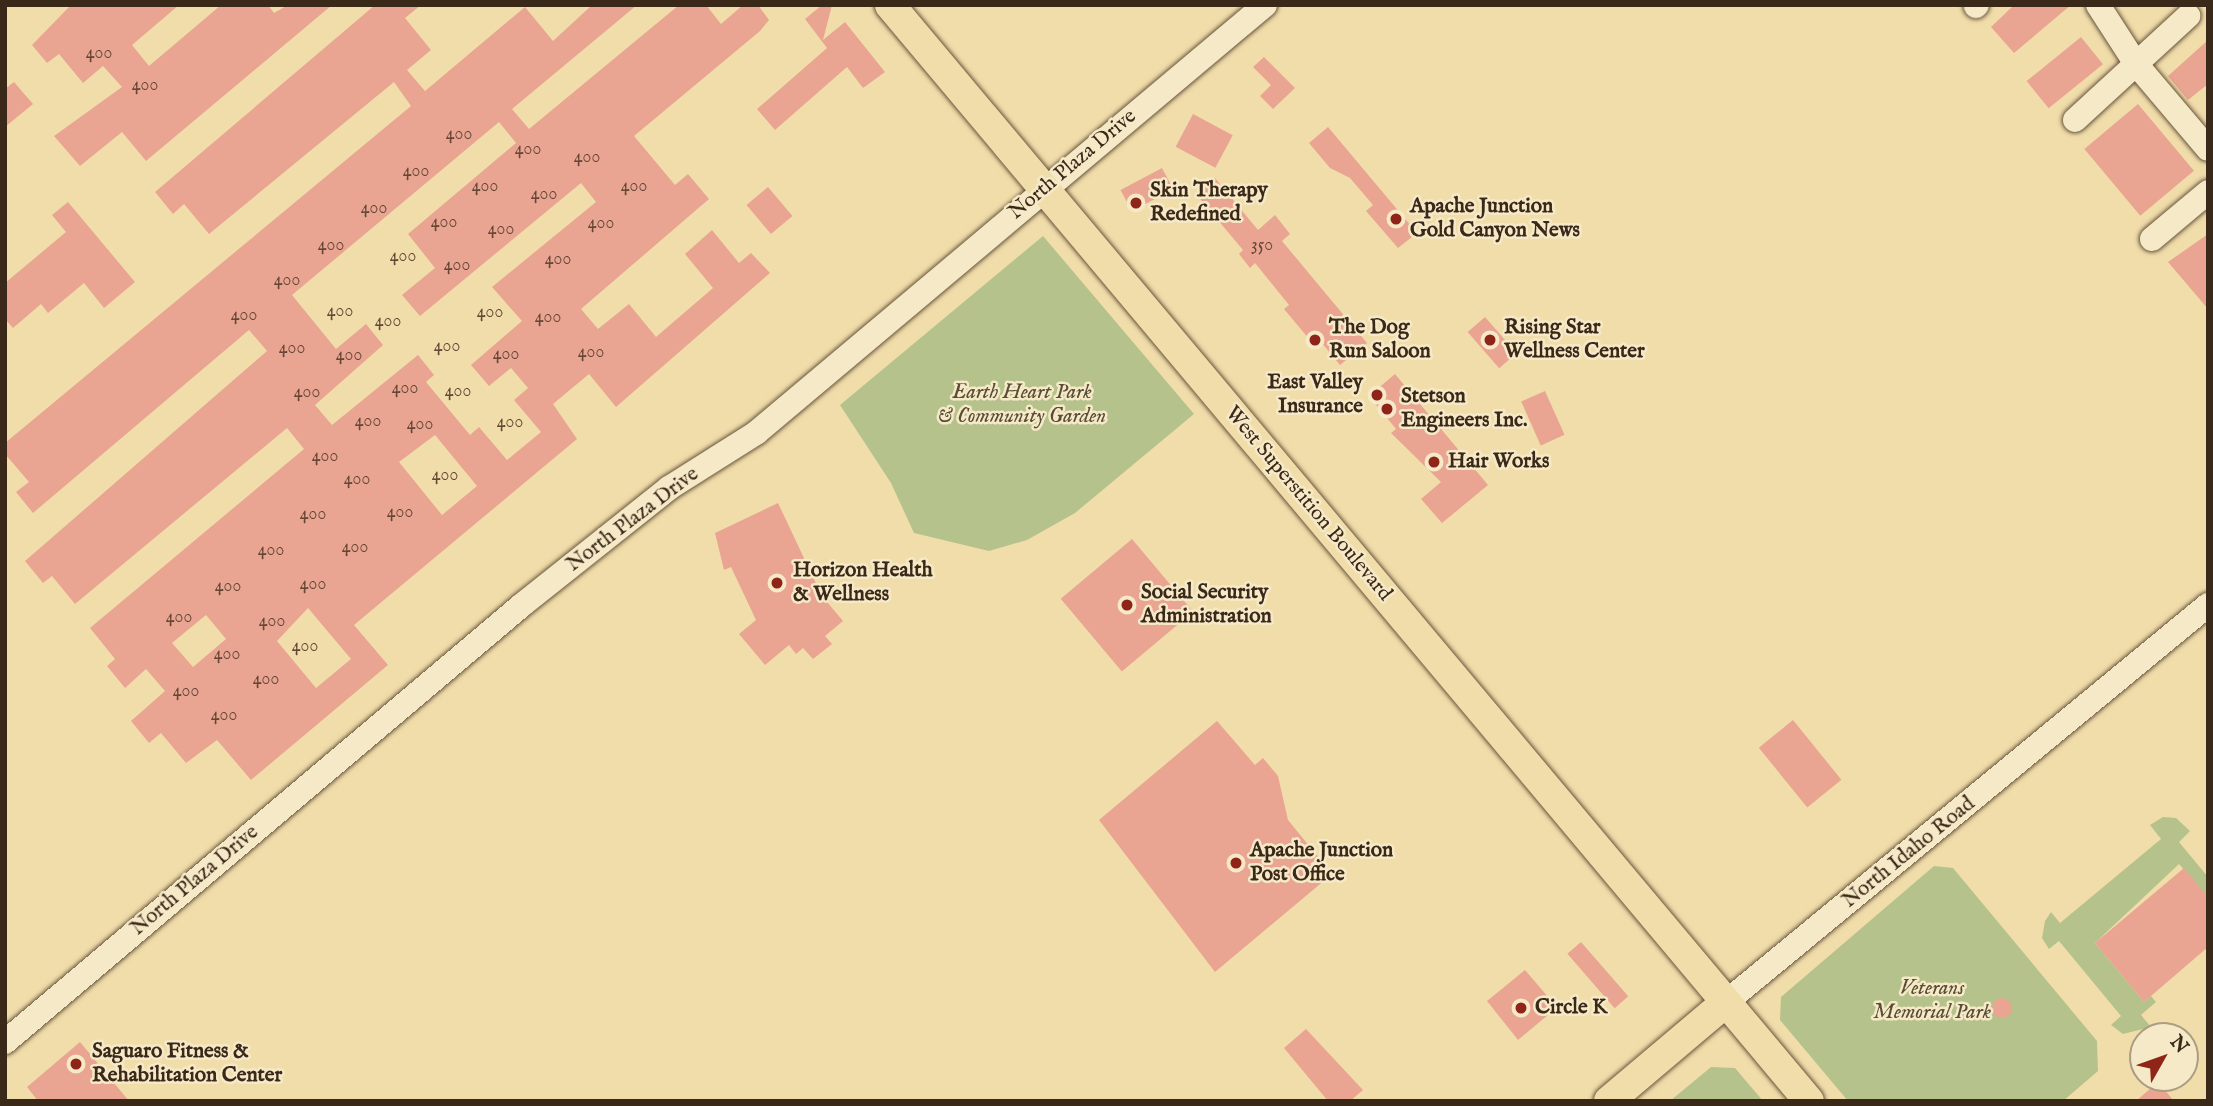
<!DOCTYPE html>
<html>
<head>
<meta charset="utf-8">
<style>
  body { margin:0 }
  #map { position:relative; width:2213px; height:1106px; overflow:hidden; background:#f1ddaa; font-family:"IM FELL English",serif }
  div>[style] { position:absolute }
  [style*='--x'] { left:calc(var(--x)*1px); top:calc(var(--y)*1px); width:calc(var(--w)*1px); rotate:calc(var(--a)*1deg) }
  .green>* { inset:0; background:#b5c28c }
  .building>* { inset:0; background:#e9a592; transform-origin:0 0 }
  .round { border-radius:50% }
  .roads { filter:drop-shadow(0 0 2px #68553c) drop-shadow(0 0 2px #68553c) }
  .minor>* { height:24px; margin:-12px; padding:0 12px; transform-origin:12px; border-radius:12px; background:#f6e9c8 }
  .major>* { height:30px; margin:-15px; padding:0 15px; transform-origin:15px; border-radius:15px; background:#f1ddaa }
  .dots>* { width:19px; height:19px; translate:-50% -50%; box-sizing:border-box; border:4px solid #f6e9c8; border-radius:50% }
  span { translate:-50% -50%; white-space:nowrap; text-align:center; line-height:1.15; -webkit-text-stroke:5px #f6e9c8; paint-order:stroke }
  .number-label { font-size:18px; color:#664736 }
  .number-label span { -webkit-text-stroke-width:0 }
  .street-label { font-size:21px; color:#3a2818 }
  .poi-label { font-size:21px; color:#3a2818; font-weight:700 }
  .left { translate:0 -50%; text-align:left }
  .right { translate:-100% -50%; text-align:right }
  .park-label { font-size:21px; color:#594e35; font-style:italic }
  .frame { position:absolute; inset:0; border:7px solid #3a2818; pointer-events:none }
  .north { position:absolute; left:2129px; top:1022px; width:70px; height:70px; box-sizing:border-box; background:#f6e9c8; border:2px solid #ab9c82; border-radius:50%; rotate:50deg; font-size:19px; font-weight:700; line-height:28px; text-align:center; color:#3a2818 }
  .north::after { content:''; display:block; margin:auto; width:24px; height:32px; background:#8f2418; clip-path:polygon(50% 0,100% 100%,50% 72%,0 100%) }
</style>
</head>
<body>
<div id="map">
  <div class="green">
    <div style="clip-path:polygon(1043px 236px,1194px 414px,1075px 513px,1027px 540px,989px 551px,914px 533px,891px 483px,840px 405px)"></div>
    <div style="clip-path:polygon(2163px 817px,2176px 818px,2190px 831px,2179px 842px,2208px 877px,2208px 897px,2179px 864px,2095px 943px,2144px 1002px,2151px 996px,2156px 1002px,2141px 1015px,2151px 1027px,2123px 1034px,2111px 1025px,2121px 1016px,2059px 941px,2049px 949px,2042px 938px,2045px 921px,2051px 912px,2060px 923px,2161px 839px,2150px 825px)"></div>
    <div style="clip-path:polygon(1934px 866px,1953px 868px,2097px 1041px,2098px 1071px,2063px 1101px,1848px 1101px,1780px 1020px,1781px 997px)"></div>
    <div style="clip-path:polygon(1711px 1067px,1735px 1068px,1763px 1101px,1670px 1101px)"></div>
  </div>
  <div class="building">
    <div style="clip-path:polygon(71px 5px,179px 5px,132px 45px,149px 66px,221px 5px,268px 5px,274px 13px,288px 5px,332px 5px,146px 161px,122px 132px,80px 166px,54px 136px,122px 87px,103px 66px,83px 83px,59px 54px,47px 63px,32px 45px)"></div>
    <div style="clip-path:polygon(evenodd,375px 5px,421px 5px,405px 18px,431px 50px,407px 70px,425px 91px,525px 7px,553px 41px,592px 5px,637px 5px,512px 109px,529px 129px,679px 5px,706px 5px,721px 24px,743px 5px,758px 5px,769px 20px,760px 31px,634px 136px,675px 185px,688px 174px,709px 199px,581px 309px,598px 329px,629px 304px,656px 337px,713px 288px,685px 254px,712px 230px,739px 263px,751px 253px,770px 273px,616px 407px,589px 374px,553px 404px,577px 439px,354px 625px,388px 665px,251px 780px,217px 740px,186px 763px,161px 733px,149px 743px,131px 721px,165px 691px,146px 669px,125px 688px,107px 666px,115px 659px,90px 628px,304px 449px,287px 428px,75px 604px,52px 576px,43px 583px,25px 561px,267px 351px,249px 330px,33px 513px,16px 492px,29px 482px,5px 454px,5px 443px,411px 106px,394px 82px,209px 234px,184px 204px,173px 214px,155px 192px,375px 5px,499px 122px,516px 143px,408px 234px,435px 268px,402px 295px,420px 316px,581px 183px,596px 202px,492px 287px,522px 321px,471px 365px,489px 386px,511px 368px,528px 388px,514px 400px,541px 432px,507px 460px,479px 427px,470px 435px,426px 382px,434px 375px,418px 355px,332px 425px,315px 405px,383px 345px,366px 324px,336px 349px,292px 295px,499px 122px,375px 5px,435px 435px,477px 486px,442px 515px,399px 462px,435px 435px,375px 5px,308px 608px,351px 659px,316px 688px,277px 641px,308px 608px,375px 5px,206px 615px,226px 639px,193px 667px,172px 643px,206px 615px)"></div>
    <div style="clip-path:polygon(822px 5px,832px 5px,823px 40px,845px 22px,885px 72px,863px 88px,847px 67px,775px 130px,757px 109px,827px 48px,805px 19px)"></div>
    <div style="clip-path:polygon(2014px 5px,2071px 5px,2014px 53px,1991px 27px)"></div>
    <div style="left:2081px;top:37px;width:35px;height:70px;rotate:51deg"></div>
    <div style="clip-path:polygon(2208px 40px,2208px 84px,2188px 100px,2168px 76px)"></div>
    <div style="clip-path:polygon(1264px 57px,1295px 88px,1273px 109px,1260px 96px,1271px 85px,1253px 67px)"></div>
    <div style="clip-path:polygon(14px 82px,33px 104px,5px 127px,5px 89px)"></div>
    <div style="left:2138px;top:104px;width:87px;height:70px;rotate:50deg"></div>
    <div style="left:1193px;top:114px;width:45px;height:37px;rotate:28deg"></div>
    <div style="clip-path:polygon(1328px 127px,1417px 233px,1398px 248px,1366px 211px,1373px 205px,1350px 178px,1330px 168px,1309px 143px)"></div>
    <div style="left:1162px;top:168px;width:24px;height:47px;rotate:62deg"></div>
    <div style="clip-path:polygon(1215px 178px,1258px 230px,1275px 215px,1290px 234px,1282px 241px,1367px 343px,1340px 365px,1321px 342px,1315px 346px,1284px 309px,1289px 305px,1255px 263px,1250px 268px,1239px 254px,1243px 250px,1196px 194px)"></div>
    <div style="left:768px;top:187px;width:38px;height:28px;rotate:50deg"></div>
    <div style="clip-path:polygon(68px 202px,135px 282px,104px 308px,84px 283px,48px 313px,41px 304px,13px 328px,5px 319px,5px 283px,66px 232px,52px 215px)"></div>
    <div style="clip-path:polygon(2208px 234px,2208px 309px,2168px 262px)"></div>
    <div style="left:1485px;top:317px;width:48px;height:23px;rotate:49deg"></div>
    <div style="clip-path:polygon(1395px 374px,1488px 485px,1442px 523px,1421px 499px,1441px 482px,1391px 433px,1396px 429px,1369px 396px)"></div>
    <div style="left:1545px;top:391px;width:48px;height:26px;rotate:66deg"></div>
    <div style="clip-path:polygon(778px 503px,822px 596px,843px 621px,825px 636px,832px 644px,813px 659px,803px 648px,796px 654px,789px 645px,765px 665px,739px 634px,756px 620px,731px 567px,724px 570px,715px 533px)"></div>
    <div style="left:1132px;top:539px;width:95px;height:93px;rotate:50deg"></div>
    <div style="left:1793px;top:720px;width:77px;height:44px;rotate:51deg"></div>
    <div style="clip-path:polygon(1217px 721px,1255px 765px,1263px 758px,1278px 776px,1288px 820px,1332px 874px,1215px 972px,1099px 820px)"></div>
    <div style="clip-path:polygon(2184px 868px,2208px 897px,2208px 947px,2144px 1002px,2095px 943px)"></div>
    <div style="left:1581px;top:942px;width:72px;height:18px;rotate:49deg"></div>
    <div style="clip-path:polygon(1525px 970px,1549px 998px,1548px 1015px,1518px 1040px,1487px 1001px)"></div>
    <div class="round" style="left:1992px;top:998px;width:20px;height:20px"></div>
    <div style="clip-path:polygon(1306px 1029px,1363px 1090px,1350px 1101px,1328px 1101px,1284px 1048px)"></div>
    <div style="clip-path:polygon(80px 1042px,129px 1101px,38px 1101px,27px 1087px)"></div>
    <div style="clip-path:polygon(2158px 1082px,2174px 1101px,2136px 1101px)"></div>
  </div>
  <div class="roads">
    <div class="minor">
      <div style="--x:2098;--y:5;--w:70;--a:57.2"></div>
      <div style="--x:2136;--y:64;--w:111;--a:49.7"></div>
      <div style="--x:1976;--y:6;--w:1;--a:-45"></div>
      <div style="--x:2075;--y:120;--w:154;--a:-42.6"></div>
      <div style="--x:2152;--y:239;--w:73;--a:-40"></div>
      <div style="--x:1725;--y:1003;--w:626;--a:-39.49"></div>
      <div style="--x:5;--y:1042;--w:677;--a:-40.21"></div>
      <div style="--x:522;--y:605;--w:188;--a:-38.5"></div>
      <div style="--x:669;--y:488;--w:103;--a:-32.3"></div>
      <div style="--x:756;--y:433;--w:665;--a:-40.06"></div>
    </div>
    <div class="major">
      <div style="--x:890;--y:5;--w:1430;--a:50.02"></div>
      <div style="--x:1609;--y:1101;--w:152;--a:-40.2"></div>
    </div>
  </div>
  <div class="dots">
    <div style="left:1136px;top:203px;background:#8f2418"></div>
    <div style="left:1396px;top:219px;background:#8f2418"></div>
    <div style="left:1315px;top:340px;background:#8f2418"></div>
    <div style="left:1490px;top:340px;background:#8f2418"></div>
    <div style="left:1377px;top:395px;background:#8f2418"></div>
    <div style="left:1387px;top:409px;background:#8f2418"></div>
    <div style="left:1434px;top:462px;background:#8f2418"></div>
    <div style="left:777px;top:583px;background:#8f2418"></div>
    <div style="left:1127px;top:605px;background:#8f2418"></div>
    <div style="left:1236px;top:863px;background:#8f2418"></div>
    <div style="left:1521px;top:1008px;background:#8f2418"></div>
    <div style="left:76px;top:1064px;background:#8f2418"></div>
  </div>
  <div class="number-label">
    <span style="left:99px;top:54px">400</span>
    <span style="left:145px;top:86px">400</span>
    <span style="left:459px;top:135px">400</span>
    <span style="left:528px;top:150px">400</span>
    <span style="left:587px;top:158px">400</span>
    <span style="left:416px;top:172px">400</span>
    <span style="left:485px;top:187px">400</span>
    <span style="left:634px;top:187px">400</span>
    <span style="left:544px;top:195px">400</span>
    <span style="left:374px;top:209px">400</span>
    <span style="left:444px;top:223px">400</span>
    <span style="left:601px;top:224px">400</span>
    <span style="left:501px;top:230px">400</span>
    <span style="left:331px;top:246px">400</span>
    <span style="left:1262px;top:246px">350</span>
    <span style="left:403px;top:257px">400</span>
    <span style="left:558px;top:260px">400</span>
    <span style="left:457px;top:266px">400</span>
    <span style="left:287px;top:281px">400</span>
    <span style="left:340px;top:312px">400</span>
    <span style="left:490px;top:313px">400</span>
    <span style="left:244px;top:316px">400</span>
    <span style="left:548px;top:318px">400</span>
    <span style="left:388px;top:322px">400</span>
    <span style="left:447px;top:347px">400</span>
    <span style="left:292px;top:349px">400</span>
    <span style="left:591px;top:353px">400</span>
    <span style="left:506px;top:355px">400</span>
    <span style="left:349px;top:356px">400</span>
    <span style="left:405px;top:389px">400</span>
    <span style="left:458px;top:392px">400</span>
    <span style="left:307px;top:393px">400</span>
    <span style="left:368px;top:422px">400</span>
    <span style="left:510px;top:423px">400</span>
    <span style="left:420px;top:425px">400</span>
    <span style="left:325px;top:457px">400</span>
    <span style="left:445px;top:476px">400</span>
    <span style="left:357px;top:480px">400</span>
    <span style="left:400px;top:513px">400</span>
    <span style="left:313px;top:515px">400</span>
    <span style="left:355px;top:548px">400</span>
    <span style="left:271px;top:551px">400</span>
    <span style="left:313px;top:585px">400</span>
    <span style="left:228px;top:587px">400</span>
    <span style="left:179px;top:618px">400</span>
    <span style="left:272px;top:622px">400</span>
    <span style="left:305px;top:647px">400</span>
    <span style="left:227px;top:655px">400</span>
    <span style="left:266px;top:680px">400</span>
    <span style="left:186px;top:692px">400</span>
    <span style="left:224px;top:716px">400</span>
  </div>
  <div class="street-label">
    <span style="left:1073px;top:165px;rotate:-40deg">North Plaza Drive</span>
    <span style="left:1308px;top:504px;rotate:50deg">West Superstition Boulevard</span>
    <span style="left:633px;top:520px;rotate:-37deg">North Plaza Drive</span>
    <span style="left:1909px;top:853px;rotate:-39deg">North Idaho Road</span>
    <span style="left:195px;top:881px;rotate:-40deg">North Plaza Drive</span>
  </div>
  <div class="poi-label">
    <span class="left" style="left:1150px;top:203px">Skin Therapy<br>Redefined</span>
    <span class="left" style="left:1410px;top:219px">Apache Junction<br>Gold Canyon News</span>
    <span class="left" style="left:1329px;top:340px">The Dog<br>Run Saloon</span>
    <span class="left" style="left:1504px;top:340px">Rising Star<br>Wellness Center</span>
    <span class="right" style="left:1363px;top:395px">East Valley<br>Insurance</span>
    <span class="left" style="left:1401px;top:409px">Stetson<br>Engineers Inc.</span>
    <span class="left" style="left:1448px;top:462px">Hair Works</span>
    <span class="left" style="left:793px;top:583px">Horizon Health<br>&amp; Wellness</span>
    <span class="left" style="left:1141px;top:605px">Social Security<br>Administration</span>
    <span class="left" style="left:1250px;top:863px">Apache Junction<br>Post Office</span>
    <span class="left" style="left:1535px;top:1008px">Circle K</span>
    <span class="left" style="left:92px;top:1064px">Saguaro Fitness &amp;<br>Rehabilitation Center</span>
  </div>
  <div class="park-label">
    <span style="left:1022px;top:405px">Earth Heart Park<br>&amp; Community Garden</span>
    <span style="left:1932px;top:1001px">Veterans<br>Memorial Park</span>
  </div>
  <div class="frame"></div>
  <div class="north">N</div>
</div>
</body>
</html>
